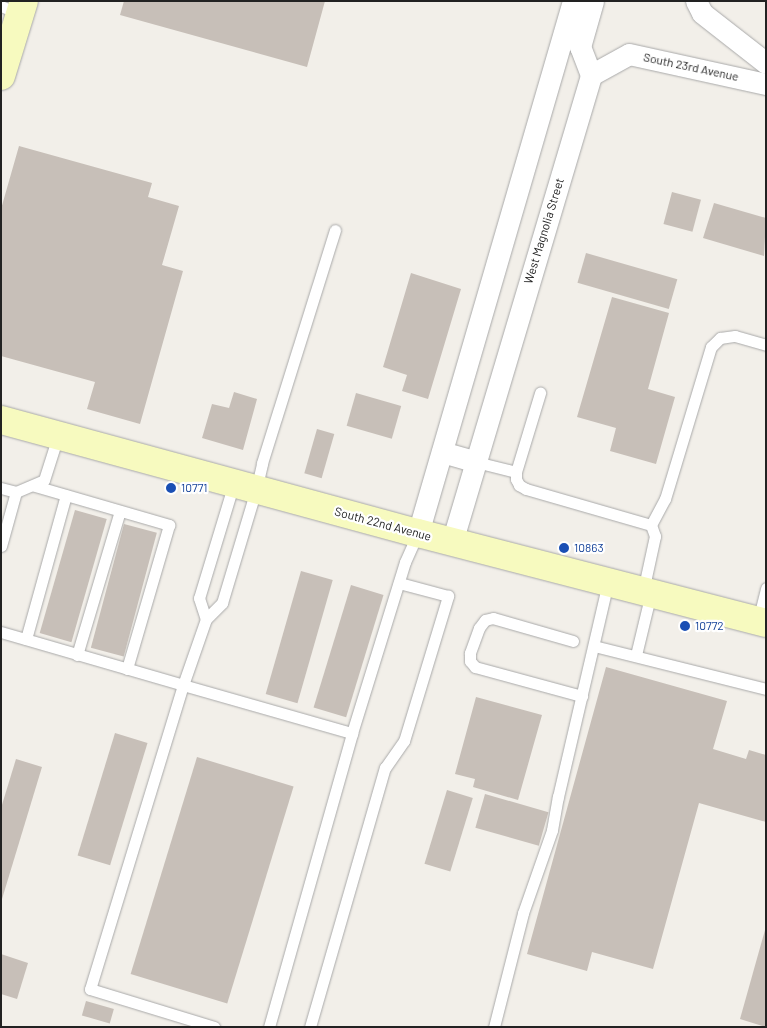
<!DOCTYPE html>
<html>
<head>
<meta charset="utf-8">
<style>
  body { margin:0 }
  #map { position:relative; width:767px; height:1028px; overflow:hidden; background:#f2efe9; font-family:Barlow,sans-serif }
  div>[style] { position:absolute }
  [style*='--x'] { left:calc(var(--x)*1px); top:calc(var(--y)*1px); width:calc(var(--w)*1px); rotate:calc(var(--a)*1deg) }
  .building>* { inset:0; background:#c7bfb8; transform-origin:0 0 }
  .roads { filter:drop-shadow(0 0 1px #a9a9a9) drop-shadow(0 0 1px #a9a9a9) }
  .lane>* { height:11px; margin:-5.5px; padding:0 5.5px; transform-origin:5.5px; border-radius:5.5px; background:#fff }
  .street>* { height:21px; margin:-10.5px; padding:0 10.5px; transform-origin:10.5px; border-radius:10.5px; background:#fff }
  .secondary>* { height:28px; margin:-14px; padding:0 14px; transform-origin:14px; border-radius:14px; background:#f7fabf }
  .dots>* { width:14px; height:14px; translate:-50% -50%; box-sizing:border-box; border:2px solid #fff; border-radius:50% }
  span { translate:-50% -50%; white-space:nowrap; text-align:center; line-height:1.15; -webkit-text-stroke:4.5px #fff; paint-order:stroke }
  .street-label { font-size:12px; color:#222 }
  .transit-label { font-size:12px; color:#164399 }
  .left { translate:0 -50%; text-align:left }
  .frame { position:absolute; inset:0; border:2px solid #222; pointer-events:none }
</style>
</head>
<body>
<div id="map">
  <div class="building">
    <div style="clip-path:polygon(124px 1px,325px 1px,307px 67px,120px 15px)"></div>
    <div style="clip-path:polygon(19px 146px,152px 183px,148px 197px,179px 206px,162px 265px,183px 271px,140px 424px,87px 409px,95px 382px,1px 356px,1px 209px)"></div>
    <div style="left:672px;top:192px;width:30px;height:33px;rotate:15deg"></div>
    <div style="clip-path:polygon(714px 203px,766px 218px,764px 256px,703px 238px)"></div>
    <div style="left:586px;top:253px;width:95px;height:31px;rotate:16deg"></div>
    <div style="clip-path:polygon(411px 273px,461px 289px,428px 399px,402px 391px,407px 375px,383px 367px)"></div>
    <div style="clip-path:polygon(612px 297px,669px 313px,648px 389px,675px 397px,656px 464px,610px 451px,616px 428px,577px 417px)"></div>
    <div style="clip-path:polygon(234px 392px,257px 399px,243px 450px,202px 438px,212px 404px,229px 408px)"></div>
    <div style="left:356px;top:393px;width:47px;height:34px;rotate:16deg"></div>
    <div style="left:317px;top:429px;width:18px;height:46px;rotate:16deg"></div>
    <div style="left:75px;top:510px;width:33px;height:128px;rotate:16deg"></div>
    <div style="left:124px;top:524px;width:34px;height:128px;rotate:15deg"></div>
    <div style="left:301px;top:571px;width:33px;height:128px;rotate:16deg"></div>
    <div style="left:351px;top:585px;width:34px;height:128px;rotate:17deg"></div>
    <div style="clip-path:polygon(606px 667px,727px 701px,713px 749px,746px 759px,749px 750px,766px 755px,766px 822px,699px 803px,653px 969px,592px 952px,587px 971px,527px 954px)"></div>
    <div style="clip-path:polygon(476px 697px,542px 715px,518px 800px,473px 787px,475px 779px,455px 774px)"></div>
    <div style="left:115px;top:733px;width:34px;height:128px;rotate:17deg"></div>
    <div style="left:197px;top:757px;width:101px;height:227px;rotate:17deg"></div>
    <div style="clip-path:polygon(16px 759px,42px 767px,2px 899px,1px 808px)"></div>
    <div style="left:447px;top:790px;width:27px;height:77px;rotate:17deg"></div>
    <div style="left:485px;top:794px;width:66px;height:35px;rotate:16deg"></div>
    <div style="clip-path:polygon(765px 930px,766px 930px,766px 1027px,740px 1019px)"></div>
    <div style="clip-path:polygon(1px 954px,28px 963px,17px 999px,1px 994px)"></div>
    <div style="left:86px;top:1001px;width:29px;height:15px;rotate:16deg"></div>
  </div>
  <div class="roads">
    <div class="lane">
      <div style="--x:1;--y:6;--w:21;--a:23"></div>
      <div style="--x:476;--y:462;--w:41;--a:14"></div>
      <div style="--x:516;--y:472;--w:7;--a:90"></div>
      <div style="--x:516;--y:479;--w:7;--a:63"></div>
      <div style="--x:519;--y:485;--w:8;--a:30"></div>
      <div style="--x:526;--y:489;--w:130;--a:16.1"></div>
      <div style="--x:651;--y:525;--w:12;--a:70"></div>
      <div style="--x:655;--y:536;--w:56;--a:102.3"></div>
      <div style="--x:516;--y:472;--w:83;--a:-73.1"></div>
      <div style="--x:234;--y:483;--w:120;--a:106.9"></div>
      <div style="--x:199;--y:598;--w:22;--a:72"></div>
      <div style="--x:206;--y:619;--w:23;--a:-45"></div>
      <div style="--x:222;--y:603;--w:118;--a:-73.3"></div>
      <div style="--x:256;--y:490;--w:28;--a:-77"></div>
      <div style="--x:262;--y:463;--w:244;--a:-72.6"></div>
      <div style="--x:35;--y:486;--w:140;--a:16.2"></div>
      <div style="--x:169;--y:525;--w:150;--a:106.3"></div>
      <div style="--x:1;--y:488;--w:16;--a:15"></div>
      <div style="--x:651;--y:525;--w:30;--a:-62"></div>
      <div style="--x:665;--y:499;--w:159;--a:-73.2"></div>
      <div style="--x:711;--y:347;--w:13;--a:-45"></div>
      <div style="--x:720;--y:338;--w:15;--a:-8"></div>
      <div style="--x:735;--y:336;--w:32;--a:16"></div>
      <div style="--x:1;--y:546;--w:56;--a:-74.5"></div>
      <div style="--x:16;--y:492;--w:30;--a:-23"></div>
      <div style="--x:44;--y:480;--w:46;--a:-72.3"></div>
      <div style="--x:206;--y:619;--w:70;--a:109.2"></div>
      <div style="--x:183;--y:685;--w:176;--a:15.9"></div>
      <div style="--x:352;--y:733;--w:179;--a:-72.8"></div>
      <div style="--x:405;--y:562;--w:32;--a:-66"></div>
      <div style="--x:758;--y:621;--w:34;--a:-76"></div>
      <div style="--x:1;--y:632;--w:190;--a:16.2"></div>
      <div style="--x:183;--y:685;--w:318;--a:107"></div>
      <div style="--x:90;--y:989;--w:130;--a:17"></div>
      <div style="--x:26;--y:639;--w:149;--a:-74.5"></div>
      <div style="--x:573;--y:641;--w:83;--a:-164"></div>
      <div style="--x:493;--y:618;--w:8;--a:166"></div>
      <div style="--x:485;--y:620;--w:10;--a:127"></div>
      <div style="--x:479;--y:628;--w:27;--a:110"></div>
      <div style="--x:470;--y:653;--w:8;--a:90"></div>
      <div style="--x:470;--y:661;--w:8;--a:50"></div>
      <div style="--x:475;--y:667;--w:111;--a:15.2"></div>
      <div style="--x:594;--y:646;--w:177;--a:14"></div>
      <div style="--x:77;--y:655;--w:150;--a:-73.4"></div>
      <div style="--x:636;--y:655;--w:64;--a:-76.4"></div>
      <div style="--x:269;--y:1027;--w:305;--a:-74.2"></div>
      <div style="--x:310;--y:1027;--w:270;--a:-73.9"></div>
      <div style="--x:385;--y:768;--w:33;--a:-55"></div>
      <div style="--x:404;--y:741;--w:152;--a:-73.1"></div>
      <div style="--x:448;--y:596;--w:51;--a:-165.1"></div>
      <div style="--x:494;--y:1027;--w:118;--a:-75.7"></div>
      <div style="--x:523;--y:913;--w:88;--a:-70.7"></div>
      <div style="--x:552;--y:830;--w:34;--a:-80"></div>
      <div style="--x:558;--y:797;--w:221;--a:-76.9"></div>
    </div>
    <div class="street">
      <div style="--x:696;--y:1;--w:13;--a:63"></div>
      <div style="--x:702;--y:13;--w:81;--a:38"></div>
      <div style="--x:591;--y:75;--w:43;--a:-28.9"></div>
      <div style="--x:629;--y:54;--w:140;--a:12.4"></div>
      <div style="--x:442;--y:452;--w:35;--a:16"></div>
      <div style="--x:418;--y:533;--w:554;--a:-73.76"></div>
      <div style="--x:452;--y:542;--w:487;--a:-73.4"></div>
      <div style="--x:591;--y:75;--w:30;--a:-111"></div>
      <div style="--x:580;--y:47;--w:48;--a:-74.2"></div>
    </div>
    <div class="secondary">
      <div style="--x:1;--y:76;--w:78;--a:-73"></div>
      <div style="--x:1;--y:420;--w:432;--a:15.2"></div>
      <div style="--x:418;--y:533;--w:359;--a:14.5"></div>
    </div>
  </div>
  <div class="dots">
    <div style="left:171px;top:488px;background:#1a4fb4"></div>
    <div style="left:564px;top:548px;background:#1a4fb4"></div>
    <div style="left:685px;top:626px;background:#1a4fb4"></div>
  </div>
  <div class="street-label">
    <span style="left:691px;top:67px;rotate:12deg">South 23rd Avenue</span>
    <span style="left:544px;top:231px;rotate:-73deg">West Magnolia Street</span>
    <span style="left:383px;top:524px;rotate:15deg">South 22nd Avenue</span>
  </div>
  <div class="transit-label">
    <span class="left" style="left:181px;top:488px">10771</span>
    <span class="left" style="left:574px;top:548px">10863</span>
    <span class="left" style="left:695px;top:626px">10772</span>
  </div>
  <div class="frame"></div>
</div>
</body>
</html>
